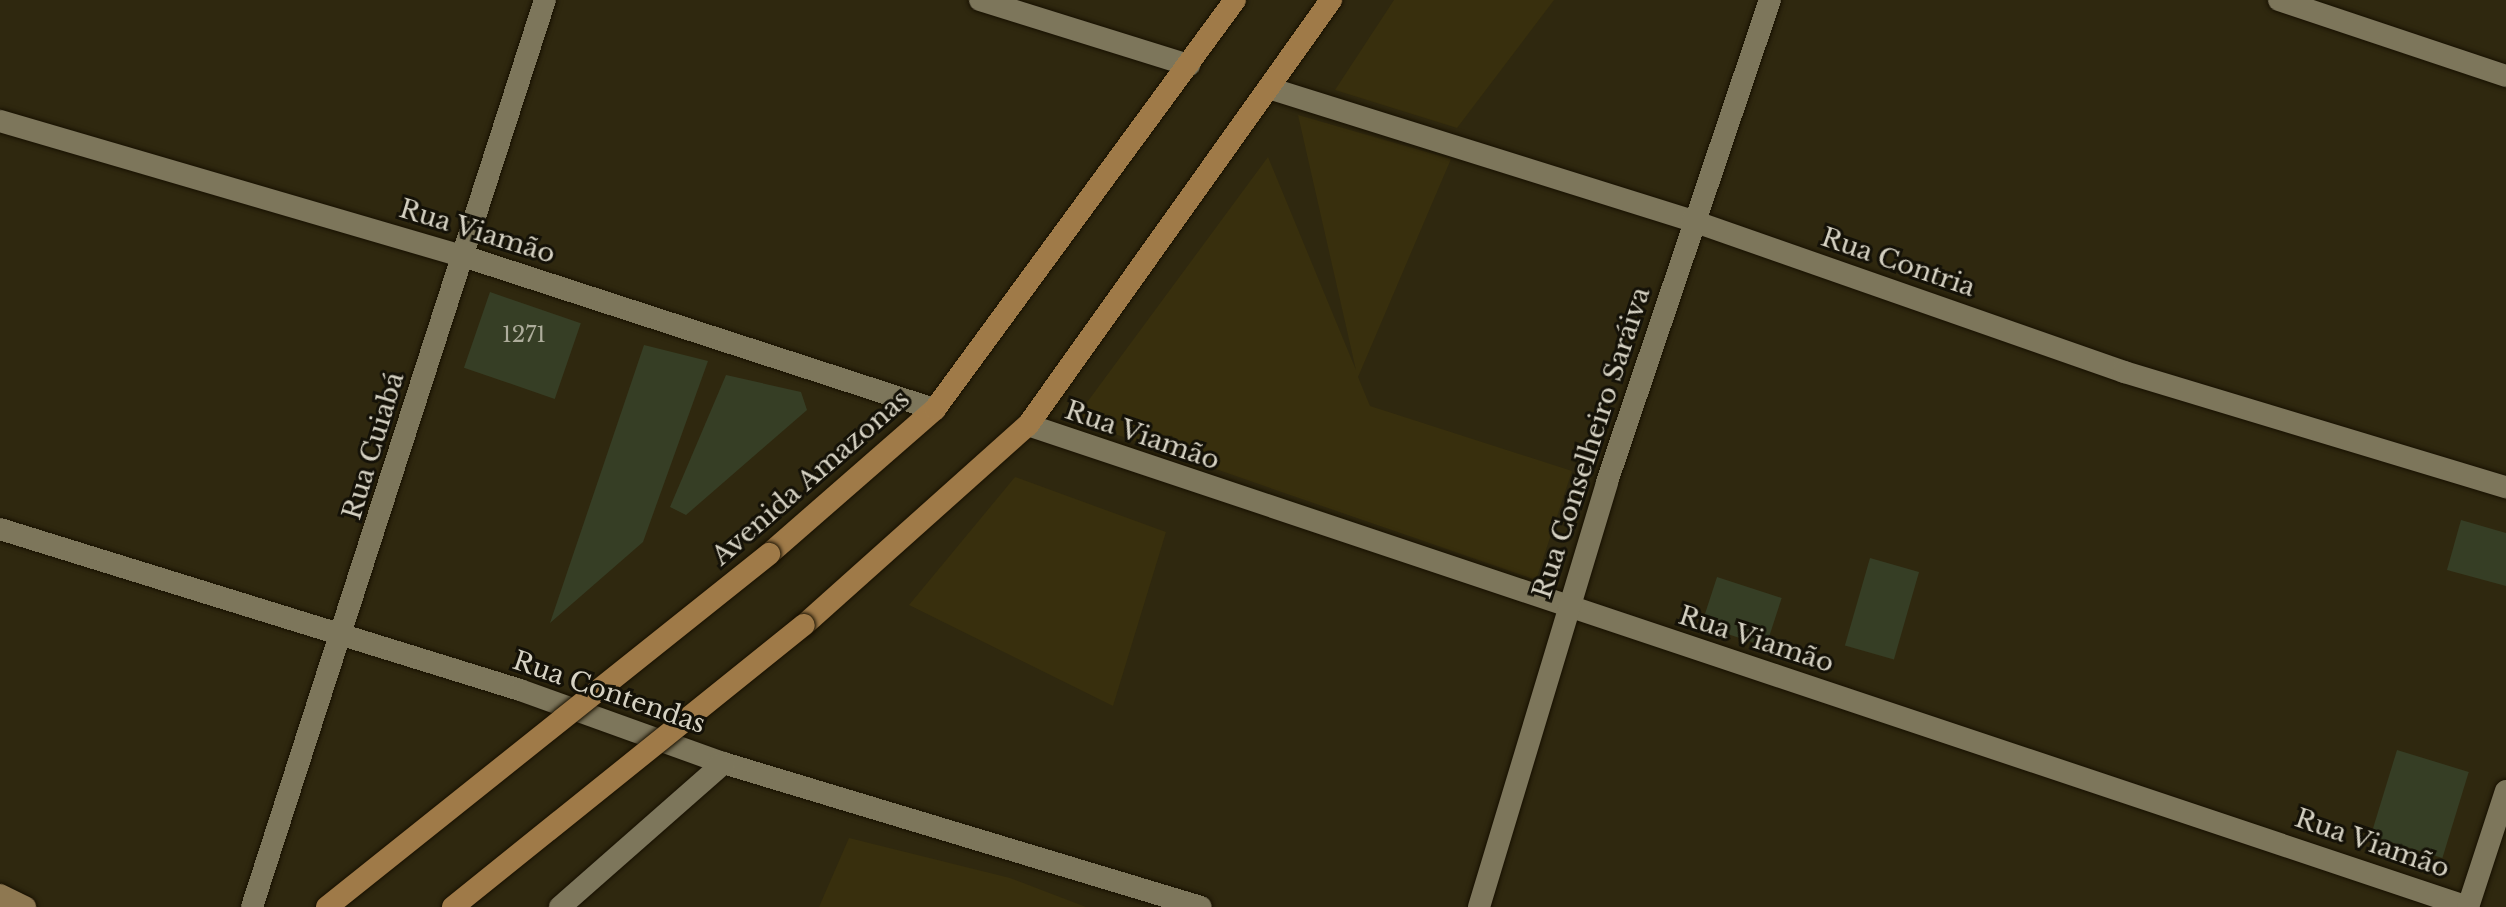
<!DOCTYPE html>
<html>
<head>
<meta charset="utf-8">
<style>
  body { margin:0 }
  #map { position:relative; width:2506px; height:907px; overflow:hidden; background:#2f280f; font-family:"Libre Baskerville",serif }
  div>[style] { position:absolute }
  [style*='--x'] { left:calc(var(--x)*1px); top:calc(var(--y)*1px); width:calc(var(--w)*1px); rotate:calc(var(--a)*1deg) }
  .built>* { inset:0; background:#382f0d }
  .building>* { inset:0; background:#363e25; transform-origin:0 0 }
  .roads { filter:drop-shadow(0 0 2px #171000) drop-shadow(0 0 2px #171000) }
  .minor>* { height:22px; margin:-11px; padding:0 11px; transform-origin:11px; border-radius:11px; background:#7d765b }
  .tertiary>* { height:22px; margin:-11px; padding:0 11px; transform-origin:11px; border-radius:11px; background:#7d765b }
  .secondary>* { height:22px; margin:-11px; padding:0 11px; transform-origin:11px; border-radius:11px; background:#8e7851 }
  .primary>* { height:22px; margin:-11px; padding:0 11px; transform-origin:11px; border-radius:11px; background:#9f7a48 }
  .bridges { filter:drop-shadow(0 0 2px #171000) drop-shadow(0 0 2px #171000) }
  .primary-bridge>* { height:22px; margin:-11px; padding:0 11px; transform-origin:11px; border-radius:11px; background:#9f7a48 }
  span { translate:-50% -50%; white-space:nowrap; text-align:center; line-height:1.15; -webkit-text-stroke:6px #141107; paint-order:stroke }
  .number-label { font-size:22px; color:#aead9c }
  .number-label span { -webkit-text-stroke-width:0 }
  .street-label { font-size:26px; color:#d6d2c3 }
</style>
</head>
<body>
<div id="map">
  <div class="built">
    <div style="clip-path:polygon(1394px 0,1554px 0,1457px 128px,1335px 90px)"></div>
    <div style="clip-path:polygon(1298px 115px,1451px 159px,1358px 377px,1370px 406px,1572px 471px,1536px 580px,1074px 420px,1268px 157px,1356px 370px)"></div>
    <div style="clip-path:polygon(1015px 477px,1166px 532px,1113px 706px,909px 605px)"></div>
    <div style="clip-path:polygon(849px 838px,1010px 878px,1086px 907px,819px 907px)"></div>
  </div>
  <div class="building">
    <div style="left:490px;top:292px;width:96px;height:80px;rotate:19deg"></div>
    <div style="clip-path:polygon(644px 345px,708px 361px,643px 542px,550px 623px)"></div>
    <div style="clip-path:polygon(726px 375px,801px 392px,807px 410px,686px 515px,670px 507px)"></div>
    <div style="clip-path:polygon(2461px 520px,2506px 533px,2506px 586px,2447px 570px)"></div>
    <div style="left:1870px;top:558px;width:51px;height:91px;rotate:16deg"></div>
    <div style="left:1717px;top:577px;width:68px;height:51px;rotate:18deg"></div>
    <div style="left:2397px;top:750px;width:75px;height:90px;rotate:17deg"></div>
  </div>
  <div class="roads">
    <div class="minor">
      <div style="--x:980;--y:0;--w:219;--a:17.3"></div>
      <div style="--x:2279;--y:0;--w:239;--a:18.5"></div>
      <div style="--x:1272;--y:89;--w:441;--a:17.4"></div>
      <div style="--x:1693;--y:221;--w:457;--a:19.3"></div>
      <div style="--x:2124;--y:372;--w:399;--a:16.8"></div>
      <div style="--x:0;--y:121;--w:482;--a:16.3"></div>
      <div style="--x:463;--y:256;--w:496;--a:18"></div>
      <div style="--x:1028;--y:425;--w:1519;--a:18.51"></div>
      <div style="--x:0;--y:529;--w:544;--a:17.2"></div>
      <div style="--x:520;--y:690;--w:213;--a:19.8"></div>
      <div style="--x:720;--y:762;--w:502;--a:16.78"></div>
      <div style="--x:252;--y:907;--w:953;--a:-72.1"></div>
      <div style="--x:560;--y:907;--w:218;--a:-41.3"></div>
      <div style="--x:1479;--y:907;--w:444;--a:-73.2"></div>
      <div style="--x:1607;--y:482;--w:509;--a:-71.32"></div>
    </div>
    <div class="tertiary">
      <div style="--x:2468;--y:907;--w:122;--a:-71.9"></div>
    </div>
    <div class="secondary">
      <div style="--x:0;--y:895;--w:28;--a:26"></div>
    </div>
    <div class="primary">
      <div style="--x:769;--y:554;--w:220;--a:-41.1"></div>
      <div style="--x:935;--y:409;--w:507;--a:-53.74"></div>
      <div style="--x:804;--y:625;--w:300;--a:-41.8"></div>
      <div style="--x:1028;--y:425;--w:522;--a:-54.51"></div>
    </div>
  </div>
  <div class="bridges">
    <div class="primary-bridge">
      <div style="--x:327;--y:907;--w:566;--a:-38.61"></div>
      <div style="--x:453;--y:907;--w:450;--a:-38.8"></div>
    </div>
  </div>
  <div class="number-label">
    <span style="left:524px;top:335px">1271</span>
  </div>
  <div class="street-label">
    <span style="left:477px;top:232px;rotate:17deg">Rua Viamão</span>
    <span style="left:1898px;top:263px;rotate:19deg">Rua Contria</span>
    <span style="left:1142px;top:436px;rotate:19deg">Rua Viamão</span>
    <span style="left:1592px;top:443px;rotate:-72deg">Rua Conselheiro Saráiva</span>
    <span style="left:374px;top:446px;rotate:-73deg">Rua Cuiabá</span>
    <span style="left:811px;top:478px;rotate:-41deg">Avenida Amazonas</span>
    <span style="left:1756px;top:640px;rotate:18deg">Rua Viamão</span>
    <span style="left:609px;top:693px;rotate:19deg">Rua Contendas</span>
    <span style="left:2372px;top:844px;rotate:19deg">Rua Viamão</span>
  </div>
</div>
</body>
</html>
